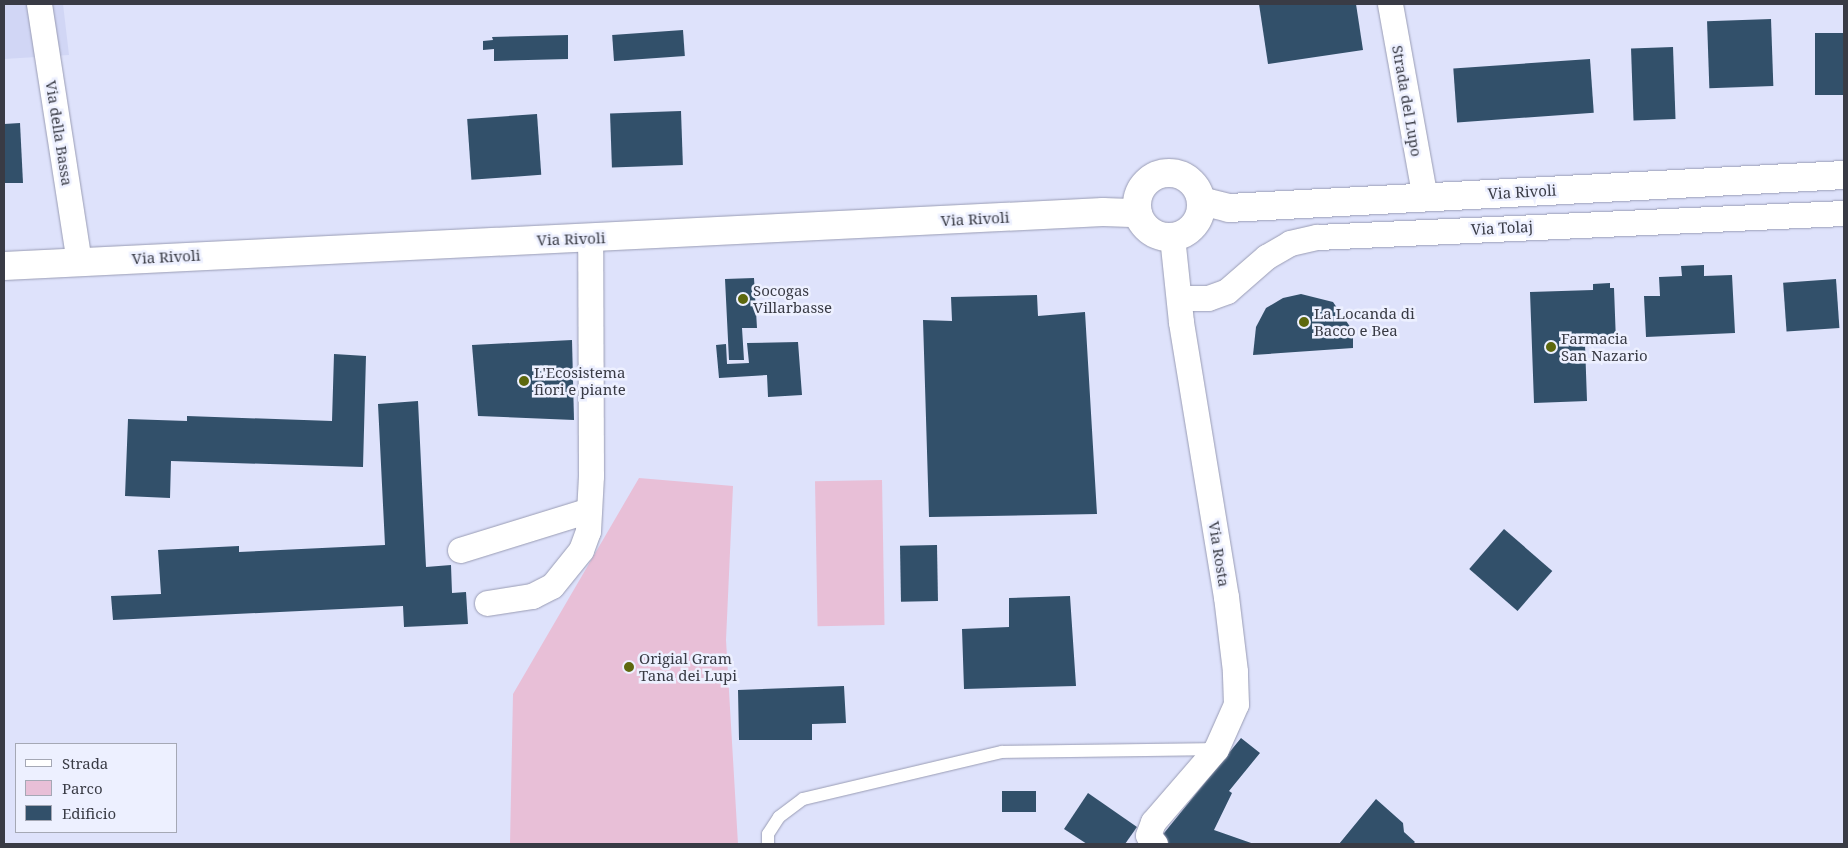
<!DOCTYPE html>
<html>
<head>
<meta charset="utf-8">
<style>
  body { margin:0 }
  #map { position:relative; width:1848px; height:848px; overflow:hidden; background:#dee2fb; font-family:"Noto Serif",serif }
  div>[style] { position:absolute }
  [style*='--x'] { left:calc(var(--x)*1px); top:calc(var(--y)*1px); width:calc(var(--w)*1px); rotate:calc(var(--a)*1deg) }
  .built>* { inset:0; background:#d1d6f5 }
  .green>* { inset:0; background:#e8bfd7; transform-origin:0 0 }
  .building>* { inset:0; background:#32506a; transform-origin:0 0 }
  .roads { filter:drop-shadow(0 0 1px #999cb4) drop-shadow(0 0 1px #999cb4) }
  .lane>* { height:12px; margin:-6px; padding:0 6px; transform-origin:6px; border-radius:6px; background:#fff }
  .street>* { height:25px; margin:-12.5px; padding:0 12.5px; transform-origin:12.5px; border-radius:12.5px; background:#fff }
  .secondary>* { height:28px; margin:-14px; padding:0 14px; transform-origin:14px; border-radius:14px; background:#fff }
  .secondary>.ring { margin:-14px; padding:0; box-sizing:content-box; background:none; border:28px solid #fff; border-radius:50% }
  .dots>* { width:14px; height:14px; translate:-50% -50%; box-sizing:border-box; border:2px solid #edf0ff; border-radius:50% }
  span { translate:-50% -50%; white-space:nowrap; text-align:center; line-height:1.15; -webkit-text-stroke:5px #edf0ff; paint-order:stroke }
  .street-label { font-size:15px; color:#393b45 }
  .poi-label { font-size:15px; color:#393b45 }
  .left { translate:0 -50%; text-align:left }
  .frame { position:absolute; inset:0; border:5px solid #393b45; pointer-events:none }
  .legend { position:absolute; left:15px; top:743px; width:162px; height:90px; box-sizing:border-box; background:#edf0ff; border:1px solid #a5a8b5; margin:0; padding:6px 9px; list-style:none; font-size:15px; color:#393b45 }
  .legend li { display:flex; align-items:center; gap:10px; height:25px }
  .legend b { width:25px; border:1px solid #a5a8b5 }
</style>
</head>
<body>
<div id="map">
  <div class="built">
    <div style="clip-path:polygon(4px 4px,63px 4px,69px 55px,4px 59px)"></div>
  </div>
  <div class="green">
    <div style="clip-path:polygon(639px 478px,733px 486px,726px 640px,738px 844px,510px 844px,513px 694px)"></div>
    <div style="left:882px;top:480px;width:145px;height:67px;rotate:89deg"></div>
  </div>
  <div class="building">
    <div style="clip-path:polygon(1259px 4px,1356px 4px,1363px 50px,1268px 64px)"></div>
    <div style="left:1771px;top:19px;width:67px;height:64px;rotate:88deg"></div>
    <div style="left:683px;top:30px;width:26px;height:71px;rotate:86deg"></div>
    <div style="left:1815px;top:33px;width:29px;height:62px"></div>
    <div style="clip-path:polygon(568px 35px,568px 59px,494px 61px,494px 49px,483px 50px,483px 41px,493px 40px,492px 37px)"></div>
    <div style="left:1673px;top:47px;width:72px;height:42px;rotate:88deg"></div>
    <div style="left:1590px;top:59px;width:54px;height:137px;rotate:86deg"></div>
    <div style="left:681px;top:111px;width:54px;height:71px;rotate:88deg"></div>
    <div style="left:537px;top:114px;width:61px;height:70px;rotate:86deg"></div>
    <div style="clip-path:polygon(20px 123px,23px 183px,4px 183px,4px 124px)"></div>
    <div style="clip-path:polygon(1704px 265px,1704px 276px,1732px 275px,1735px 333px,1646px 337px,1644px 296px,1660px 296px,1659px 277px,1682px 276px,1681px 266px)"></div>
    <div style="clip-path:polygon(754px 278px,757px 328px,742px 328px,744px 360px,729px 360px,725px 279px)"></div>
    <div style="left:1836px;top:279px;width:49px;height:53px;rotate:86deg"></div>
    <div style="clip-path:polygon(1610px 283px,1610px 288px,1614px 288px,1616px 342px,1585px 344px,1587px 401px,1534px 403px,1530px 292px,1593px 290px,1593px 284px)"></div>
    <div style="clip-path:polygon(1301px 294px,1333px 302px,1353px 331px,1353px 348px,1253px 355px,1256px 327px,1266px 308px,1283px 298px)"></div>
    <div style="clip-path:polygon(1037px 295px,1038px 316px,1085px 312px,1097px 514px,929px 517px,923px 320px,952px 321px,951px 297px)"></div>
    <div style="clip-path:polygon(572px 340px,574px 420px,478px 416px,472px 345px)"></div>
    <div style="clip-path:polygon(798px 342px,802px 395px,768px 397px,767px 375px,719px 378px,716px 345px,726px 344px,727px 364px,749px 363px,747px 343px)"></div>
    <div style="clip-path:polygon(334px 354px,366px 356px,363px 467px,171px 461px,170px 498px,125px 496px,128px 419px,187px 421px,187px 416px,332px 421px)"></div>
    <div style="clip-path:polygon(418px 401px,426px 567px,451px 565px,452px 593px,466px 592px,468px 624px,404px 627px,403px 606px,113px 620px,111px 596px,161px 594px,158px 550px,239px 546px,239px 552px,385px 545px,378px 404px)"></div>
    <div style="left:1504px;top:529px;width:64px;height:53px;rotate:41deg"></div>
    <div style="left:937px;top:545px;width:56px;height:37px;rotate:89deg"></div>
    <div style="clip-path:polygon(1070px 596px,1076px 686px,964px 689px,962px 629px,1009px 627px,1009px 598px)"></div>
    <div style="clip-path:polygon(844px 686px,846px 723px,812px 724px,812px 740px,739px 740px,738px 690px)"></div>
    <div style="clip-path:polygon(1241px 738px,1260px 753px,1229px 791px,1232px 793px,1214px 830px,1254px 844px,1169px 844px,1160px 838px)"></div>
    <div style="left:1036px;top:791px;width:21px;height:34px;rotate:90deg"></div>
    <div style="clip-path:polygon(1088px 793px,1137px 827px,1125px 844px,1087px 844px,1064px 829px)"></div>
    <div style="clip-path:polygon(1376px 799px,1403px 823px,1404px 832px,1415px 842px,1413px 844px,1339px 844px)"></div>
  </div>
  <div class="roads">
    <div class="lane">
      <div style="--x:768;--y:844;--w:10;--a:-90"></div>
      <div style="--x:768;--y:834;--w:20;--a:-57"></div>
      <div style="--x:779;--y:817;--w:30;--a:-37"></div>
      <div style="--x:803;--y:799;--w:204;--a:-13.3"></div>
      <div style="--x:1002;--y:752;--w:214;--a:-0.8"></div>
    </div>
    <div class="street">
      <div style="--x:39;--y:4;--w:261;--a:81.2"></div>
      <div style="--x:1390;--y:4;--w:197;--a:79.8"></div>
      <div style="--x:1179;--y:298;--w:29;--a:0"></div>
      <div style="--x:1208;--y:298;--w:20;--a:-20"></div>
      <div style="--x:1227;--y:291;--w:52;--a:-41.1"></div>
      <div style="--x:1266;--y:257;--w:28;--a:-30"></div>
      <div style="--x:1290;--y:243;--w:28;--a:-13"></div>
      <div style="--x:1317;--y:237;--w:528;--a:-2.61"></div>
      <div style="--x:460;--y:550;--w:135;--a:-17.2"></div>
      <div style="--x:487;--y:603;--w:46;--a:-8.8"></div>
      <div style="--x:532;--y:596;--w:22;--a:-27"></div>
      <div style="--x:552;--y:586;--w:46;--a:-51.1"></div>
      <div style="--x:581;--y:550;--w:20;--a:-70"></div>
      <div style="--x:588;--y:531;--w:55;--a:-86.9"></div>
      <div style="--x:591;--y:476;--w:238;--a:-90.2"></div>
      <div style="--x:1155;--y:844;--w:11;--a:-128"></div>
      <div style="--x:1148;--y:835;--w:14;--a:-69"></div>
      <div style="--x:1153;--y:822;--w:96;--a:-49.2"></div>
      <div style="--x:1216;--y:749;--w:49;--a:-66"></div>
      <div style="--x:1236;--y:704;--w:33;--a:-92"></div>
      <div style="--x:1235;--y:671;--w:75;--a:-96.9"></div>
      <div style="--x:1226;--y:597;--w:279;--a:-99.3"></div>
      <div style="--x:1181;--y:322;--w:85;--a:-96"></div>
    </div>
    <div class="secondary">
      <div class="ring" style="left:1137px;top:173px;width:36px;height:36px"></div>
      <div style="--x:1201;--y:201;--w:29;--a:14"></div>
      <div style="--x:1229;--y:208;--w:616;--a:-3.07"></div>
      <div style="--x:4;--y:266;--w:1100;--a:-2.81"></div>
      <div style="--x:1103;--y:212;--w:35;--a:2"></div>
    </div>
  </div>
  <div class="dots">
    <div style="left:743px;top:299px;background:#5d680e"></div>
    <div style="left:1304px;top:322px;background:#5d680e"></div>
    <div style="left:1551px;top:347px;background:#5d680e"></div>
    <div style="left:524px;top:381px;background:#5d680e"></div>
    <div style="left:629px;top:667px;background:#5d680e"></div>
  </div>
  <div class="street-label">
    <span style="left:1407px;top:101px;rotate:80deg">Strada del Lupo</span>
    <span style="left:59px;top:133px;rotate:81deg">Via della Bassa</span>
    <span style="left:1522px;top:192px;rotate:-3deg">Via Rivoli</span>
    <span style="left:975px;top:219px;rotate:-3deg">Via Rivoli</span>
    <span style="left:1502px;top:228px;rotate:-3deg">Via Tolaj</span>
    <span style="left:571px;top:239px;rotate:-2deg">Via Rivoli</span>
    <span style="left:166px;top:257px;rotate:-3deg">Via Rivoli</span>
    <span style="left:1219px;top:554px;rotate:81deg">Via Rosta</span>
  </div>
  <div class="poi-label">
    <span class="left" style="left:753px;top:299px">Socogas<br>Villarbasse</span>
    <span class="left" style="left:1314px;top:322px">La Locanda di<br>Bacco e Bea</span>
    <span class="left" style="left:1561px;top:347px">Farmacia<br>San Nazario</span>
    <span class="left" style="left:534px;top:381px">L'Ecosistema<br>fiori e piante</span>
    <span class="left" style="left:639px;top:667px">Origial Gram<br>Tana dei Lupi</span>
  </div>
  <div class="frame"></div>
  <ul class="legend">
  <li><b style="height:6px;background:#fff"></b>Strada</li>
  <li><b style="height:14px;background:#e8bfd7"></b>Parco</li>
  <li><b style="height:14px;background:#32506a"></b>Edificio</li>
  </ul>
</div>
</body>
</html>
